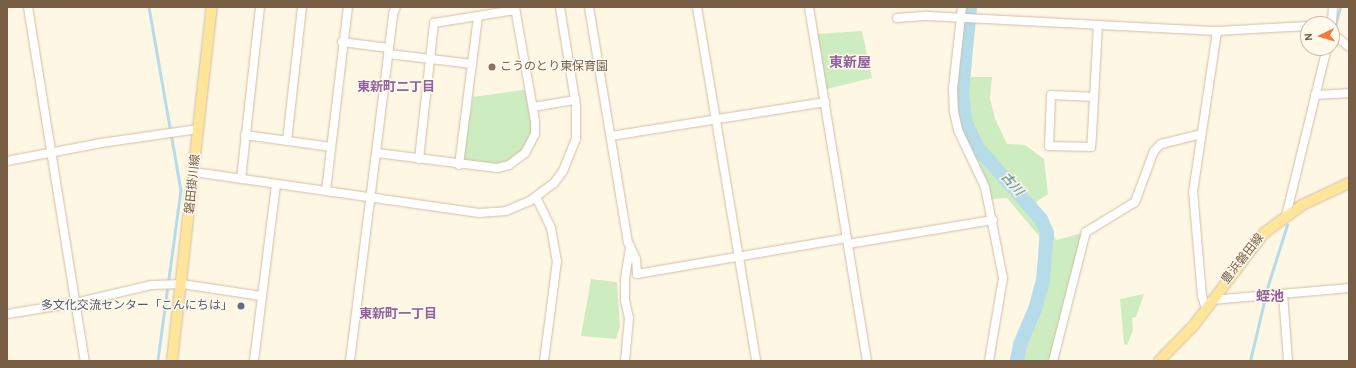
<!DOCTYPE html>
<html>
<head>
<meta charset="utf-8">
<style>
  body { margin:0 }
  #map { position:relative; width:1356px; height:368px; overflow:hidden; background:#fef7e3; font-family:"Alegreya Sans","Noto Sans JP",sans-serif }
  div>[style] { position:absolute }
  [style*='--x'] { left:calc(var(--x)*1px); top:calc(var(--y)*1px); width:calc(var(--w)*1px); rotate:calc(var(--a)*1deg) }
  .green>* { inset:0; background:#cdedc0 }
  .stream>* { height:2.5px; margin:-1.25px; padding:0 1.25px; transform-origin:1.25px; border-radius:1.25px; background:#b6dcea }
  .river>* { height:14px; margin:-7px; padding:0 7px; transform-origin:7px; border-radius:7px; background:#b6dcea }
  .roads { filter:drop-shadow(0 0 1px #d0bfa8) drop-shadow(0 0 1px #d0bfa8) }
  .minor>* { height:8px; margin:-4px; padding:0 4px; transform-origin:4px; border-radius:4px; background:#fff }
  .major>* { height:10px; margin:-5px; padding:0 5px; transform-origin:5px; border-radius:5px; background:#ffe599 }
  .dots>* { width:11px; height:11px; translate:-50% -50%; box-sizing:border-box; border:2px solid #fff9eb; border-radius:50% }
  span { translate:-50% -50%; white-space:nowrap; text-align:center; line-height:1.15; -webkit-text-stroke:3px #fff9eb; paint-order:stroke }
  .education-label { font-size:12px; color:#785e54 }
  .left { translate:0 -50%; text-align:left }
  .street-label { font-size:12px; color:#795e46 }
  .service-label { font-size:12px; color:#4e5e75 }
  .right { translate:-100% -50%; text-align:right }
  .neighbourhood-label { font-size:13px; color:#90619d; font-weight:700 }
  .water-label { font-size:13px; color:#3e788e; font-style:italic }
  .quarter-label { font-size:14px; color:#90619d; font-weight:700 }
  .frame { position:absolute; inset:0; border:8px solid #795e46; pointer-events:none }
  .north { position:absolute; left:1300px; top:16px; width:40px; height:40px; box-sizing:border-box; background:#fff9eb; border:1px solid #c9bba9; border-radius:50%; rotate:265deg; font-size:11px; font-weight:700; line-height:16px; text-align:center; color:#795e46 }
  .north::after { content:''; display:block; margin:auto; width:14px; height:18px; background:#f37a3d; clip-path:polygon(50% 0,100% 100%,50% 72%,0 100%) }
</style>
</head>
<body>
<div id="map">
  <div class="green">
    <div style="clip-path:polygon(961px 17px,974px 18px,968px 77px,992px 77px,990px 98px,995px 119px,1007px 144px,1025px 145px,1044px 159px,1048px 194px,1036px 202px,1056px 240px,1086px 232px,1054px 361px,1009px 361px,1030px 307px,1038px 270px,1039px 236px,1007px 198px,991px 199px,954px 108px)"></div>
    <div style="clip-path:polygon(862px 31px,872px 78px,823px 90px,816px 34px)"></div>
    <div style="clip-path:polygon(529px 89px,533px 107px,531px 144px,525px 153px,499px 168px,462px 165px,473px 97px)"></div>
    <div style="clip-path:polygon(591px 279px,617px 282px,620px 327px,616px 339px,581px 336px)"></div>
    <div style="clip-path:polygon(1144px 294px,1136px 317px,1132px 318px,1133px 330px,1127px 345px,1124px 344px,1120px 299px)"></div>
  </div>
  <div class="stream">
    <div style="--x:149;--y:7;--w:186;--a:80.1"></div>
    <div style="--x:181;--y:190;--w:173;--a:97.7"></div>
    <div style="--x:1333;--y:32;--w:26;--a:-74"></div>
    <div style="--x:1250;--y:361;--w:78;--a:-76.7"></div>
    <div style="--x:1268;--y:285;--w:63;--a:-72.4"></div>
  </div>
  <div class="river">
    <div style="--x:970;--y:7;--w:85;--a:95.4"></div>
    <div style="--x:962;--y:92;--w:29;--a:84"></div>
    <div style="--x:965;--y:121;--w:29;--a:65"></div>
    <div style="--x:977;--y:147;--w:96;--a:48.4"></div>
    <div style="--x:1041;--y:219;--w:15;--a:67"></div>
    <div style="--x:1047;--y:233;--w:48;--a:94.8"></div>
    <div style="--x:1043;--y:281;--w:29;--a:106"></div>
    <div style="--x:1035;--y:309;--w:39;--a:113"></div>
    <div style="--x:1020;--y:345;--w:16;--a:101"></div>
  </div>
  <div class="roads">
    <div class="minor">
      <div style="--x:28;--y:7;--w:359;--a:80.9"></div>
      <div style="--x:589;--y:7;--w:238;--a:80.6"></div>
      <div style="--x:628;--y:242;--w:19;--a:65"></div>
      <div style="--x:636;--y:259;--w:15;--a:86"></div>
      <div style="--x:637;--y:274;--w:213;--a:-9.7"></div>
      <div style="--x:697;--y:7;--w:359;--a:80.5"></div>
      <div style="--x:809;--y:7;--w:359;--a:80.7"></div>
      <div style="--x:962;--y:7;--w:81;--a:96.3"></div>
      <div style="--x:953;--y:88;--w:24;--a:88"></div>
      <div style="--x:954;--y:112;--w:18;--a:77"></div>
      <div style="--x:958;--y:130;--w:63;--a:64.7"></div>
      <div style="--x:985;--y:187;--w:93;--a:78.8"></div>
      <div style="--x:1003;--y:278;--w:84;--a:99.6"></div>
      <div style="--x:897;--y:18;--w:31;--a:-4"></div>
      <div style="--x:928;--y:16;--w:289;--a:3"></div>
      <div style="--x:1217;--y:31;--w:91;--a:-3.1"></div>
      <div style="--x:1332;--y:24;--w:17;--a:-87"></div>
      <div style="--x:1332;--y:33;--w:22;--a:39"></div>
      <div style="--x:342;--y:42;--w:47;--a:7.3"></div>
      <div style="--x:389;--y:54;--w:84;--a:6.9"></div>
      <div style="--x:1315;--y:95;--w:34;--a:-3"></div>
      <div style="--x:1094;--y:97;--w:43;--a:-177.3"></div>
      <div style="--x:1051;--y:95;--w:51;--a:92.2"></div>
      <div style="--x:1049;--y:146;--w:42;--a:1.4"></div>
      <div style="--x:1091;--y:147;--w:12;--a:-85"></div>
      <div style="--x:1092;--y:135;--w:110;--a:-86.9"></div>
      <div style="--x:533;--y:107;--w:43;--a:-9.5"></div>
      <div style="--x:245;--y:135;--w:87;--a:7.9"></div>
      <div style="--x:611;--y:136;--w:217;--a:-9"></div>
      <div style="--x:287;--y:141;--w:135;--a:-83.6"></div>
      <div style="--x:377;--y:153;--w:121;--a:7.1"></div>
      <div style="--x:497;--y:168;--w:12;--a:-14"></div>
      <div style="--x:509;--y:165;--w:20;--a:-37"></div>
      <div style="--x:525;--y:153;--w:21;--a:-62"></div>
      <div style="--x:535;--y:134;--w:13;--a:-90"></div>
      <div style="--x:535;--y:121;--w:116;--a:-100"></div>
      <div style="--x:419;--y:159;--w:137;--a:-83.7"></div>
      <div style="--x:434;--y:23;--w:82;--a:-9.1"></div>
      <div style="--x:7;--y:161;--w:96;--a:-10.8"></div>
      <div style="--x:101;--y:143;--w:98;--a:-8.2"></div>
      <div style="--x:459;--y:165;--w:150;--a:-82.7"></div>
      <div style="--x:194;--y:172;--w:288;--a:8.2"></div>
      <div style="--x:479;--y:213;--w:27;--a:-4"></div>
      <div style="--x:506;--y:211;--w:26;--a:-23"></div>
      <div style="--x:530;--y:201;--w:30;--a:-37"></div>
      <div style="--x:554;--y:183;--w:15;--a:-53"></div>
      <div style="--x:563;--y:171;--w:35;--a:-68"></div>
      <div style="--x:576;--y:139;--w:33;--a:-90"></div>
      <div style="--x:576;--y:106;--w:100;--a:-99.2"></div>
      <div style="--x:241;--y:179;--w:173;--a:-83.7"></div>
      <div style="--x:326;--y:191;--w:185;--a:-83.2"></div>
      <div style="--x:536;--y:197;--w:34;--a:64"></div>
      <div style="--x:551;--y:228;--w:34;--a:80"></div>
      <div style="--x:557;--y:261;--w:101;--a:97.4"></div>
      <div style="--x:1286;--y:216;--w:173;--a:-76.3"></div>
      <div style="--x:848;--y:244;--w:147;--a:-9.4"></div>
      <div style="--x:1283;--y:294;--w:67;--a:85.7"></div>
      <div style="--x:1212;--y:300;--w:138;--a:-5"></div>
      <div style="--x:1206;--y:309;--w:14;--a:-107"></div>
      <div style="--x:1202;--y:296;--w:104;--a:-94.9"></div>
      <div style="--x:1193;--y:192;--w:163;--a:-81.5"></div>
      <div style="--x:7;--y:314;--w:69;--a:-9.2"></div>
      <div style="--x:75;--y:303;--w:79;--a:-13.2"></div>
      <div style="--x:152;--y:285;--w:30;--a:-2"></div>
      <div style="--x:182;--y:284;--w:80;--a:8.6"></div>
      <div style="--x:254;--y:361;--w:178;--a:-82.9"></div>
      <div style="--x:350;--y:361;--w:350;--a:-82.9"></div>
      <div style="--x:393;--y:14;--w:8;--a:-67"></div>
      <div style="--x:625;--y:361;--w:43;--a:-84.7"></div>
      <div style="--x:629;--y:318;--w:18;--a:-103"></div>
      <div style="--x:625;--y:300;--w:21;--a:-90"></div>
      <div style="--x:625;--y:279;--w:33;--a:-81"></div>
      <div style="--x:1053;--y:361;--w:133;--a:-75.7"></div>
      <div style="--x:1086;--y:232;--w:57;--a:-31.5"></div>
      <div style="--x:1135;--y:202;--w:54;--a:-69.6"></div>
      <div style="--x:1154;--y:151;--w:10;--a:-45"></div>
      <div style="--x:1161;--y:144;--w:41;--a:-14"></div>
    </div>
    <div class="major">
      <div style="--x:172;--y:361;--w:356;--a:-83.6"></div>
      <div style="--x:1159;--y:361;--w:50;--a:-45.8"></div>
      <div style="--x:1194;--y:325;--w:116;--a:-52.7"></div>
      <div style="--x:1264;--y:233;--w:47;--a:-36.4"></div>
      <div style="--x:1302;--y:205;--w:52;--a:-25.1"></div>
    </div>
  </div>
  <div class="dots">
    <div style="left:492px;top:67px;background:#8d6e63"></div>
    <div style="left:241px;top:306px;background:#5c6f8a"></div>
  </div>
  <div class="education-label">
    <span class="left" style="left:500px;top:67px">こうのとり東保育園</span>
  </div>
  <div class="street-label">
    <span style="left:193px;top:184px;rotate:-84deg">磐田掛川線</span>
    <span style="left:1243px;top:259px;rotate:-52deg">豊浜磐田線</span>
  </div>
  <div class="service-label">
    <span class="right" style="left:233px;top:306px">多文化交流センター「こんにちは」</span>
  </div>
  <div class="neighbourhood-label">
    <span style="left:396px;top:88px">東新町二丁目</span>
    <span style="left:398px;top:315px">東新町一丁目</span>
  </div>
  <div class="water-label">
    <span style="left:1011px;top:185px;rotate:48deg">古川</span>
  </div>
  <div class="quarter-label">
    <span style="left:850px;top:63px">東新屋</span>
    <span style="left:1270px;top:297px">蛭池</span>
  </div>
  <div class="frame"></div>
  <div class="north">N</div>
</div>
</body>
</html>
